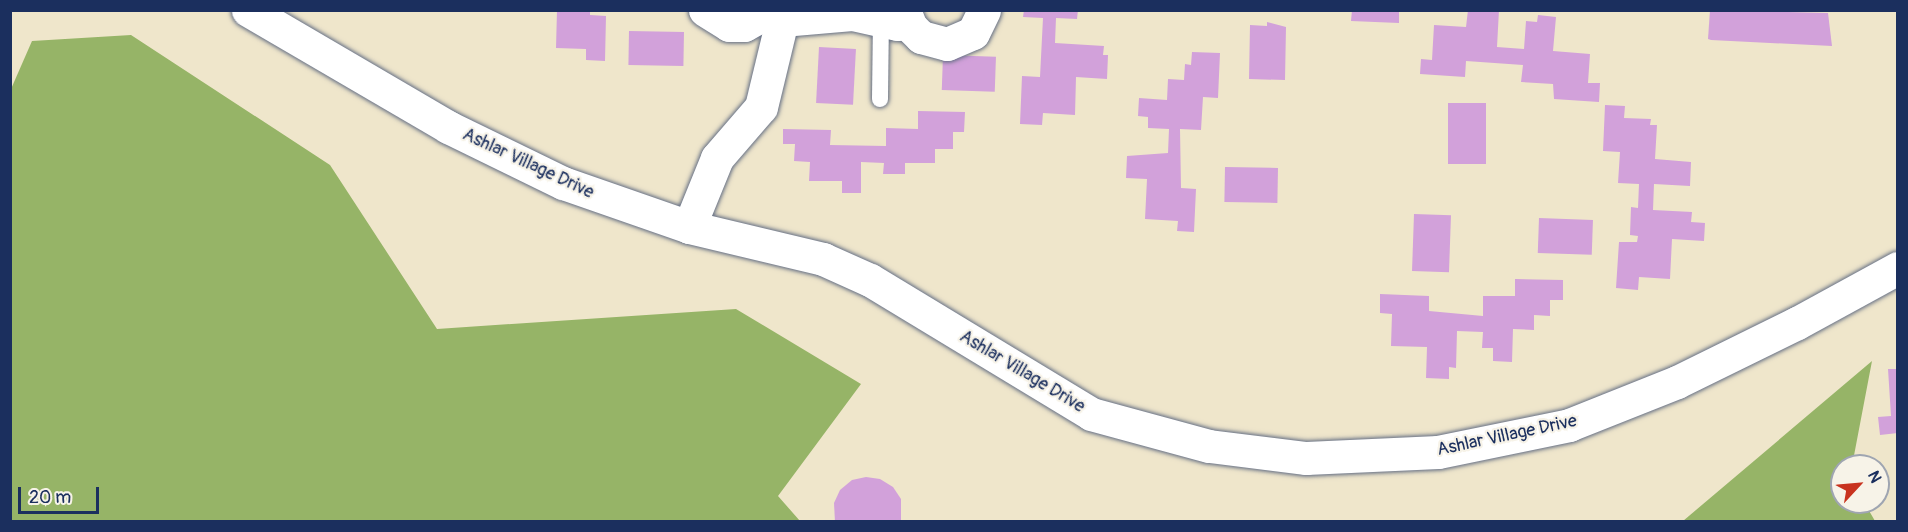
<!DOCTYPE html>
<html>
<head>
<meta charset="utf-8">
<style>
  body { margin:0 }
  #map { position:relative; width:1908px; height:532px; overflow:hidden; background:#efe6cb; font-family:Pangolin,sans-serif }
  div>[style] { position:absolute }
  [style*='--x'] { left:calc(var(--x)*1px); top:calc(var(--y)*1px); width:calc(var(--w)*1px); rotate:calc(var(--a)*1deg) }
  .forest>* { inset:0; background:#96b467 }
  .building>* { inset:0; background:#d2a1da; transform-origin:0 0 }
  .roads { filter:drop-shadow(0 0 2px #656f84) drop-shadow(0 0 2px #656f84) }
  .lane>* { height:16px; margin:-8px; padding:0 8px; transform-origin:8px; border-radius:8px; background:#fff }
  .street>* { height:33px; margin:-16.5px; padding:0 16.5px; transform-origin:16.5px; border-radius:16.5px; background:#fff }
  span { translate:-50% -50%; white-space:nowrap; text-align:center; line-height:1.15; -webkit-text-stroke:4.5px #f7f3e8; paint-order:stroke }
  .street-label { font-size:18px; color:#1b2f5e }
  .frame { position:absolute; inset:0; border:12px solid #1b2f5e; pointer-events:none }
  .north { position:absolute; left:1830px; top:454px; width:60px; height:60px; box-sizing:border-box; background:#f7f3e8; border:2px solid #9fa5b1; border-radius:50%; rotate:64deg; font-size:16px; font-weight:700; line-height:24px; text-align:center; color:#1b2f5e }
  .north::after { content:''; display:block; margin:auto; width:21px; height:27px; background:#c8321e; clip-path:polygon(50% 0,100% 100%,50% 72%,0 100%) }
  .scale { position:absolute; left:18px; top:487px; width:81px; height:27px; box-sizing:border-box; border:3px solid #1b2f5e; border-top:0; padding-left:8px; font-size:18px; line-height:21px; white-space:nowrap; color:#1b2f5e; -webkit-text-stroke:4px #f7f3e8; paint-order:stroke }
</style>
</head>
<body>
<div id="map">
  <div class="forest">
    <div style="clip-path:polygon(131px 35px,330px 165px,437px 329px,736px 309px,861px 384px,778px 496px,800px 521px,11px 521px,11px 89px,32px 41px)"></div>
    <div style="clip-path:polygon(1872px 361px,1852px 466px,1842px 466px,1842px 502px,1864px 502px,1875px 521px,1683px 521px)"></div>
  </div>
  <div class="building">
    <div style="clip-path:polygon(557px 10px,590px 10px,590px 15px,606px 16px,605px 61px,586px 60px,586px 49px,556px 48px)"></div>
    <div style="clip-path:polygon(1024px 10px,1078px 10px,1077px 19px,1056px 18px,1055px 43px,1104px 46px,1103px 55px,1108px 55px,1107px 79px,1076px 77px,1075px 115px,1043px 113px,1042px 125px,1020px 124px,1022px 76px,1040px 77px,1043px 18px,1023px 17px)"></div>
    <div style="clip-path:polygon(1352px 10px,1399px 10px,1399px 23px,1351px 21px)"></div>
    <div style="clip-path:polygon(1468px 10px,1499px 10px,1497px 47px,1524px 49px,1526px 21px,1537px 22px,1538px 15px,1556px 17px,1553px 51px,1590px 54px,1588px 83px,1600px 83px,1599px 102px,1554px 99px,1553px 84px,1521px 82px,1523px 65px,1466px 61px,1465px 77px,1420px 74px,1421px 59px,1432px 60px,1434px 25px,1466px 27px)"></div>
    <div style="clip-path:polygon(1710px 10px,1828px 13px,1832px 46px,1711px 40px,1708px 39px)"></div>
    <div style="clip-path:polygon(1267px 22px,1286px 27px,1285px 80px,1249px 79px,1250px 25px,1267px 26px)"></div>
    <div style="left:629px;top:31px;width:55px;height:34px;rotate:1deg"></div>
    <div style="left:819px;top:47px;width:37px;height:56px;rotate:3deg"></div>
    <div style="clip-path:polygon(1192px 52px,1220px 53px,1218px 98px,1203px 97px,1201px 130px,1180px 129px,1181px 188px,1196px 189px,1194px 232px,1177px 231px,1178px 221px,1145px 219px,1147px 179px,1126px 178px,1127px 156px,1168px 153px,1169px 129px,1148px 128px,1148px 117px,1138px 116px,1139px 98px,1167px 100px,1168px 79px,1184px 80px,1185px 64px,1191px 65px)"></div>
    <div style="left:943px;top:55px;width:53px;height:35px;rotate:2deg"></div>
    <div style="left:1448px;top:103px;width:38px;height:61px"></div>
    <div style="clip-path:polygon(1605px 105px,1625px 106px,1624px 118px,1651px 119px,1650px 125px,1657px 125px,1655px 159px,1691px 162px,1690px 186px,1654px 184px,1653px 210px,1692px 212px,1691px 222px,1705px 223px,1704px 241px,1672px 239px,1670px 279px,1639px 277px,1638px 290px,1616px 288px,1619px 242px,1637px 242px,1638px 236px,1630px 235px,1631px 207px,1638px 208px,1639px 184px,1618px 183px,1620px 152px,1603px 151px)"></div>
    <div style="clip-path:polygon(918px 111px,965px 112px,964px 132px,953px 132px,953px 149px,935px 149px,935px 163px,905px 163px,905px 174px,883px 174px,884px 163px,861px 162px,861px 193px,842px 193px,842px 181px,809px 181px,810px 162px,794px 161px,795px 144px,783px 144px,783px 129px,831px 130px,830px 145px,886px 146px,886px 128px,918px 129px)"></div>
    <div style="left:1225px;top:167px;width:53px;height:35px;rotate:1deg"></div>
    <div style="left:1414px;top:214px;width:37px;height:57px;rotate:2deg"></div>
    <div style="left:1539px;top:218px;width:54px;height:35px;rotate:2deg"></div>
    <div style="clip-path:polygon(1515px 279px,1563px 280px,1563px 300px,1550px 300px,1550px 316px,1534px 315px,1534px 330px,1513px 329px,1512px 362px,1493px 361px,1493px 348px,1482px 348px,1483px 332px,1457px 331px,1456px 368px,1449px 367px,1449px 379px,1426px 378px,1427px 347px,1391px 346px,1392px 314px,1380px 313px,1380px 294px,1429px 296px,1429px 311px,1483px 316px,1483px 296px,1515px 296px)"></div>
    <div style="clip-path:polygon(1888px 369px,1898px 369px,1898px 433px,1880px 435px,1878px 417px,1891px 416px)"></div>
    <div style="clip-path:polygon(866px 477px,880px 479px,893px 487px,901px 499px,901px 522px,835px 522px,834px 503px,840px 490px,852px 480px)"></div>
  </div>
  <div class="roads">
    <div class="lane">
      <div style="--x:880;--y:99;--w:79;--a:-89.3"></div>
    </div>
    <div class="street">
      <div style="--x:248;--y:10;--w:232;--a:30.3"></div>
      <div style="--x:448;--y:127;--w:128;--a:26"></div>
      <div style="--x:563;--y:183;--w:133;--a:19.2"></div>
      <div style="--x:689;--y:227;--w:138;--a:13.4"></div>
      <div style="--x:823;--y:259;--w:51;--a:24.1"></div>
      <div style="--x:870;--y:280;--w:258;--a:31.2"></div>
      <div style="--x:1091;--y:414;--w:122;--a:15.2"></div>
      <div style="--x:1209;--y:446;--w:98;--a:7.1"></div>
      <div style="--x:1306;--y:458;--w:132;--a:-2.6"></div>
      <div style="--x:1438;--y:452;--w:134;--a:-11.6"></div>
      <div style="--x:1569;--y:425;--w:116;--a:-21.7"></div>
      <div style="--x:1677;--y:382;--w:134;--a:-26.2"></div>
      <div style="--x:1797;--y:323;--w:115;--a:-28.6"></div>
      <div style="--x:705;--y:10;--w:28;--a:32"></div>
      <div style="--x:729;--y:25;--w:15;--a:0"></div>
      <div style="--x:744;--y:25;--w:31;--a:-29"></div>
      <div style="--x:904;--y:10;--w:18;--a:68"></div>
      <div style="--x:911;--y:27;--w:14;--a:45"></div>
      <div style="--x:921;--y:37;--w:27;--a:15"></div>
      <div style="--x:947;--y:44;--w:28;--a:-23"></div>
      <div style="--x:973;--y:33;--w:25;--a:-64"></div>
      <div style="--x:765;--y:16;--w:17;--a:13"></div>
      <div style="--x:782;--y:20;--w:70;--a:-4.9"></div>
      <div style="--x:852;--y:14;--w:46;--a:12.5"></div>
      <div style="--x:897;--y:24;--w:11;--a:-15"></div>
      <div style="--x:689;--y:227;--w:74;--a:-67.9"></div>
      <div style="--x:717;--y:158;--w:67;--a:-49.2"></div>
      <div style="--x:761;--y:107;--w:89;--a:-76.4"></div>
    </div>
  </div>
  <div class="street-label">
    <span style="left:528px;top:164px;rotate:25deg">Ashlar Village Drive</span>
    <span style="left:1022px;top:372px;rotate:31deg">Ashlar Village Drive</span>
    <span style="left:1507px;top:436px;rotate:-12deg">Ashlar Village Drive</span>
  </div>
  <div class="frame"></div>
  <div class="north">N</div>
  <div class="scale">20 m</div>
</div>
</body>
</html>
